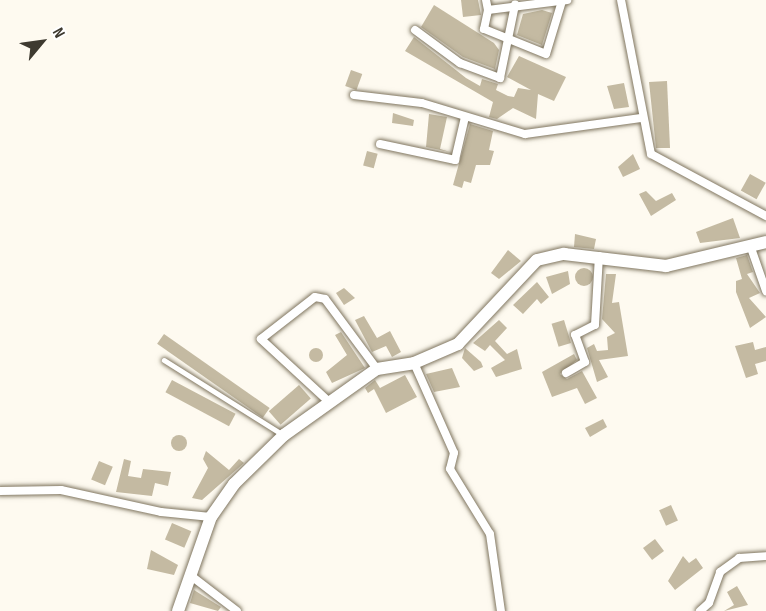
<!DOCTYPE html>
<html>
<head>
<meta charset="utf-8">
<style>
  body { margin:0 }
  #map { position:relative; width:766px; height:611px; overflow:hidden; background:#fefaf0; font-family:"Sofia Sans Condensed",sans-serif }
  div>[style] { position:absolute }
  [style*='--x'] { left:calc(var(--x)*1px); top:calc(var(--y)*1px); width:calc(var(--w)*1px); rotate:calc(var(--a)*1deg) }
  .building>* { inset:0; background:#c4baa2; transform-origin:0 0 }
  .round { border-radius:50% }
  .roads { filter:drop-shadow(0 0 2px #7f755f) drop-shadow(0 0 2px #7f755f) }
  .lane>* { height:4.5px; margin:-2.25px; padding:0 2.25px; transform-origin:2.25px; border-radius:2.25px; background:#fff }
  .street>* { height:8px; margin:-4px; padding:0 4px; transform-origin:4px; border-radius:4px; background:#fff }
  .secondary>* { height:12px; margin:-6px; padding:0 6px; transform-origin:6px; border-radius:6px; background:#fff }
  span { translate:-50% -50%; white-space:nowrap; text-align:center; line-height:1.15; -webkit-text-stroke:4.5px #fff; paint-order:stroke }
  .north { position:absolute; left:12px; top:12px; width:60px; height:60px; -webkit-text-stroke:4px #fff; paint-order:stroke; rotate:61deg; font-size:16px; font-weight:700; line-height:24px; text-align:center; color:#3e3a30 }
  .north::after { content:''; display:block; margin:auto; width:21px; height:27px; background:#3e3a30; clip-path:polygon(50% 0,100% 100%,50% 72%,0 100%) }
</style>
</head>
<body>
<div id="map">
  <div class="building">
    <div style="clip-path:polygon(461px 0,478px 0,481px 15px,463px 17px)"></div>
    <div style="clip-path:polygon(434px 5px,494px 43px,499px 50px,495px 69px,463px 57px,421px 27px)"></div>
    <div style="clip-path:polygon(542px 10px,552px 13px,542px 45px,517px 35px,523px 14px)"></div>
    <div style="clip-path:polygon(414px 37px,466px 78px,480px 86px,482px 79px,498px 84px,496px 90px,508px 96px,514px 97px,518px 88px,531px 90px,507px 77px,519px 56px,566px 77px,554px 101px,538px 94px,536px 119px,513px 108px,497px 119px,489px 117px,493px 102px,405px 51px)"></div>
    <div style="left:351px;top:70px;width:12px;height:17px;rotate:20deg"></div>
    <div style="clip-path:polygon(667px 81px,670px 148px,656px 148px,649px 82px)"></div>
    <div style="clip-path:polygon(624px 83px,629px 107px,614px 109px,607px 86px)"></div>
    <div style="clip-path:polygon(393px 113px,414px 120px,413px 126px,392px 123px)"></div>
    <div style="clip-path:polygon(429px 114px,447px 117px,440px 149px,450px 152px,426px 147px)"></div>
    <div style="clip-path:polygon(470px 124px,493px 131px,489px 150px,494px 151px,490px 165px,476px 165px,471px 183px,464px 181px,462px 188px,453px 185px)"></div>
    <div style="left:367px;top:151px;width:11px;height:15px;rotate:15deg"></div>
    <div style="clip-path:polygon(633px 154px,640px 169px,623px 177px,618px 167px)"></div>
    <div style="left:750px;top:174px;width:18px;height:19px;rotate:29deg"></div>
    <div style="clip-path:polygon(646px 191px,656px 201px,672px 193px,676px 200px,651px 216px,639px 194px)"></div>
    <div style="clip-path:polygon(733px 218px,740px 238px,700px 243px,696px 232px)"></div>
    <div style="clip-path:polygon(575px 234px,596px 239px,594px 249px,574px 247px)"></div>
    <div style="clip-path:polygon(508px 250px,521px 261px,499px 279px,491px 273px)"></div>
    <div style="clip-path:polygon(747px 255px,753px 272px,747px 274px,760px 293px,749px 298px,766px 317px,750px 328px,736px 292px,736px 281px,742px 279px,736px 258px)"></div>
    <div class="round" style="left:575px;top:268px;width:18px;height:18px"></div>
    <div style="clip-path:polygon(568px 271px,570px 284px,552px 294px,546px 277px)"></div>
    <div style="clip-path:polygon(606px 274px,616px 274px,612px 303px,619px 302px,628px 356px,599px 360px,608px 377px,597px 382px,587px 348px,594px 344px,597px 351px,608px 350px,607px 337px,615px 333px,602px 319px)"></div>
    <div style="clip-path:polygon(537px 282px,549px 297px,541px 304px,537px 299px,523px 314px,513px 305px)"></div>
    <div style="clip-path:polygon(344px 288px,355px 298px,344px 305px,336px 293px)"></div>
    <div style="clip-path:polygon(364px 316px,377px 338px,390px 331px,401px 352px,392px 357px,386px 346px,372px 352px,355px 320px)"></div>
    <div style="clip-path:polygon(499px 320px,507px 328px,495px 341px,507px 354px,517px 349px,522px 369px,496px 377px,491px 368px,505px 360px,490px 345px,485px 351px,473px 343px)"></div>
    <div style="left:564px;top:320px;width:24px;height:13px;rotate:73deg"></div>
    <div style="clip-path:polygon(341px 332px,365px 368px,332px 383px,326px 372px,347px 355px,335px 335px)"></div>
    <div style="left:164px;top:334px;width:129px;height:12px;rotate:35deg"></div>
    <div style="clip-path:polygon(753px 342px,755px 350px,766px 347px,766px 361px,755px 364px,758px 374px,746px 378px,735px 346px)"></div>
    <div class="round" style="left:309px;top:348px;width:14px;height:14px"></div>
    <div style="clip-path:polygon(465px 348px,481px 362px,483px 367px,474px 371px,462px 358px)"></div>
    <div style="clip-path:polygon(574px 354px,577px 360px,560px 374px,567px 379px,582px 371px,597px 398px,585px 404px,577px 388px,552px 397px,542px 372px)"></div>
    <div style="clip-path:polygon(452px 368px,460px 387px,434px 392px,426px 374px)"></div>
    <div style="clip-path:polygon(405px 375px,417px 397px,386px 413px,374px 389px,368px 393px,365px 388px,375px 380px,380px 388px)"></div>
    <div style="left:172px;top:380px;width:72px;height:14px;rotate:28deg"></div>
    <div style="left:299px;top:385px;width:18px;height:40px;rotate:49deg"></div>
    <div style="clip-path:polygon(603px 419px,607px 427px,590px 437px,585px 428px)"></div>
    <div class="round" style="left:171px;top:435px;width:16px;height:16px"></div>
    <div style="clip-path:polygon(206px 451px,229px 470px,239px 459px,244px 463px,202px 500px,192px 498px,208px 468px,203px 459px)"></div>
    <div style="clip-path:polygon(124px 459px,131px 461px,128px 476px,141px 478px,143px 469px,171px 472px,168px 486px,155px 483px,152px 496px,116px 492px)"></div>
    <div style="left:99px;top:461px;width:15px;height:20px;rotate:23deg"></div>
    <div style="left:671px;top:505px;width:17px;height:13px;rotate:66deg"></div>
    <div style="left:172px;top:523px;width:21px;height:18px;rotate:23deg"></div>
    <div style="left:655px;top:539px;width:15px;height:15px;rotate:53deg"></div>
    <div style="clip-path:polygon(151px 550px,178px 565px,174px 575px,147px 569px)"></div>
    <div style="clip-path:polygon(683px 556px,689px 563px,696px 558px,703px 568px,675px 590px,668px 581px)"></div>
    <div style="clip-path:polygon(737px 586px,748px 605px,724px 611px,734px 605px,727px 592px)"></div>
    <div style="clip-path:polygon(194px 590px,221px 607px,218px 611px,190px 603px)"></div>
  </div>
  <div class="roads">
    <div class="lane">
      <div style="--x:164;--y:360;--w:139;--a:32.1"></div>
    </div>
    <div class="street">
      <div style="--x:486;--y:0;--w:10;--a:79"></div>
      <div style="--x:621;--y:0;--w:157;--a:79"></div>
      <div style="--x:651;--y:154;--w:131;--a:28.3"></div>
      <div style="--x:562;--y:1;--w:55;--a:106.8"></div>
      <div style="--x:546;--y:54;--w:67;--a:-158"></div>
      <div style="--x:484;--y:29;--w:19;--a:-78"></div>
      <div style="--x:488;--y:10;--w:80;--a:-7.2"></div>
      <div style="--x:415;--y:30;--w:56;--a:36.3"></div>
      <div style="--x:460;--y:63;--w:43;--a:20.6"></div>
      <div style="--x:500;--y:78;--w:75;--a:-78.4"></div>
      <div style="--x:354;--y:95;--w:68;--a:6.7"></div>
      <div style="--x:422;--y:103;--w:108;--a:16.8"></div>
      <div style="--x:525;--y:134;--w:117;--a:-7.9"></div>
      <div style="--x:380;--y:144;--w:77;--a:12"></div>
      <div style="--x:455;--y:160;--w:44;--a:-76.9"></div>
      <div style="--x:750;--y:245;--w:49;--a:70.8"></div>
      <div style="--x:414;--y:363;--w:98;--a:66"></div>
      <div style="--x:454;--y:453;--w:16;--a:104"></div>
      <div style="--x:450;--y:469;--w:76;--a:58.4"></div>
      <div style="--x:490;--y:534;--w:78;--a:81.9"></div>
      <div style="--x:566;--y:373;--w:22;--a:-30"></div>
      <div style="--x:585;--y:362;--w:29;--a:-110"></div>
      <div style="--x:575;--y:335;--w:22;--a:-27"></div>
      <div style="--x:595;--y:325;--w:69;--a:-86.7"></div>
      <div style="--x:327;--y:400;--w:90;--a:-137.3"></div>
      <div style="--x:261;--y:339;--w:68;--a:-37.9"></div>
      <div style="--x:315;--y:297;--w:10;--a:11"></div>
      <div style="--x:325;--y:299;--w:87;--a:53.4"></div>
      <div style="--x:0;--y:491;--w:61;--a:-0.9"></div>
      <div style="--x:61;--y:490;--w:102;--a:12.4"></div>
      <div style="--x:161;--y:512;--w:50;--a:5.7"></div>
      <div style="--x:190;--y:575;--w:59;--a:37.5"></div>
      <div style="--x:700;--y:611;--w:12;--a:-42"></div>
      <div style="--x:709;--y:603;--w:33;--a:-70"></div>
      <div style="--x:720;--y:572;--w:24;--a:-36"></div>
      <div style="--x:739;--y:558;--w:27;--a:-4"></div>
    </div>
    <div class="secondary">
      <div style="--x:178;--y:611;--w:100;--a:-70.7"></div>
      <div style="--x:211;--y:517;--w:40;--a:-55.1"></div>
      <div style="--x:234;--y:484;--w:70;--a:-44.4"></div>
      <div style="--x:284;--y:435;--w:114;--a:-35.4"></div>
      <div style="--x:377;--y:369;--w:37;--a:-9"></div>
      <div style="--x:414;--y:363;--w:48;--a:-23.4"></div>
      <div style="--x:458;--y:344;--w:115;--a:-46.8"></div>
      <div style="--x:537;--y:260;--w:28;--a:-13"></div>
      <div style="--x:564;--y:254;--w:103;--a:6.7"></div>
      <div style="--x:666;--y:266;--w:103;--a:-13.5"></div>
    </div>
  </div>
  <div class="north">N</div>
</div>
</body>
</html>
